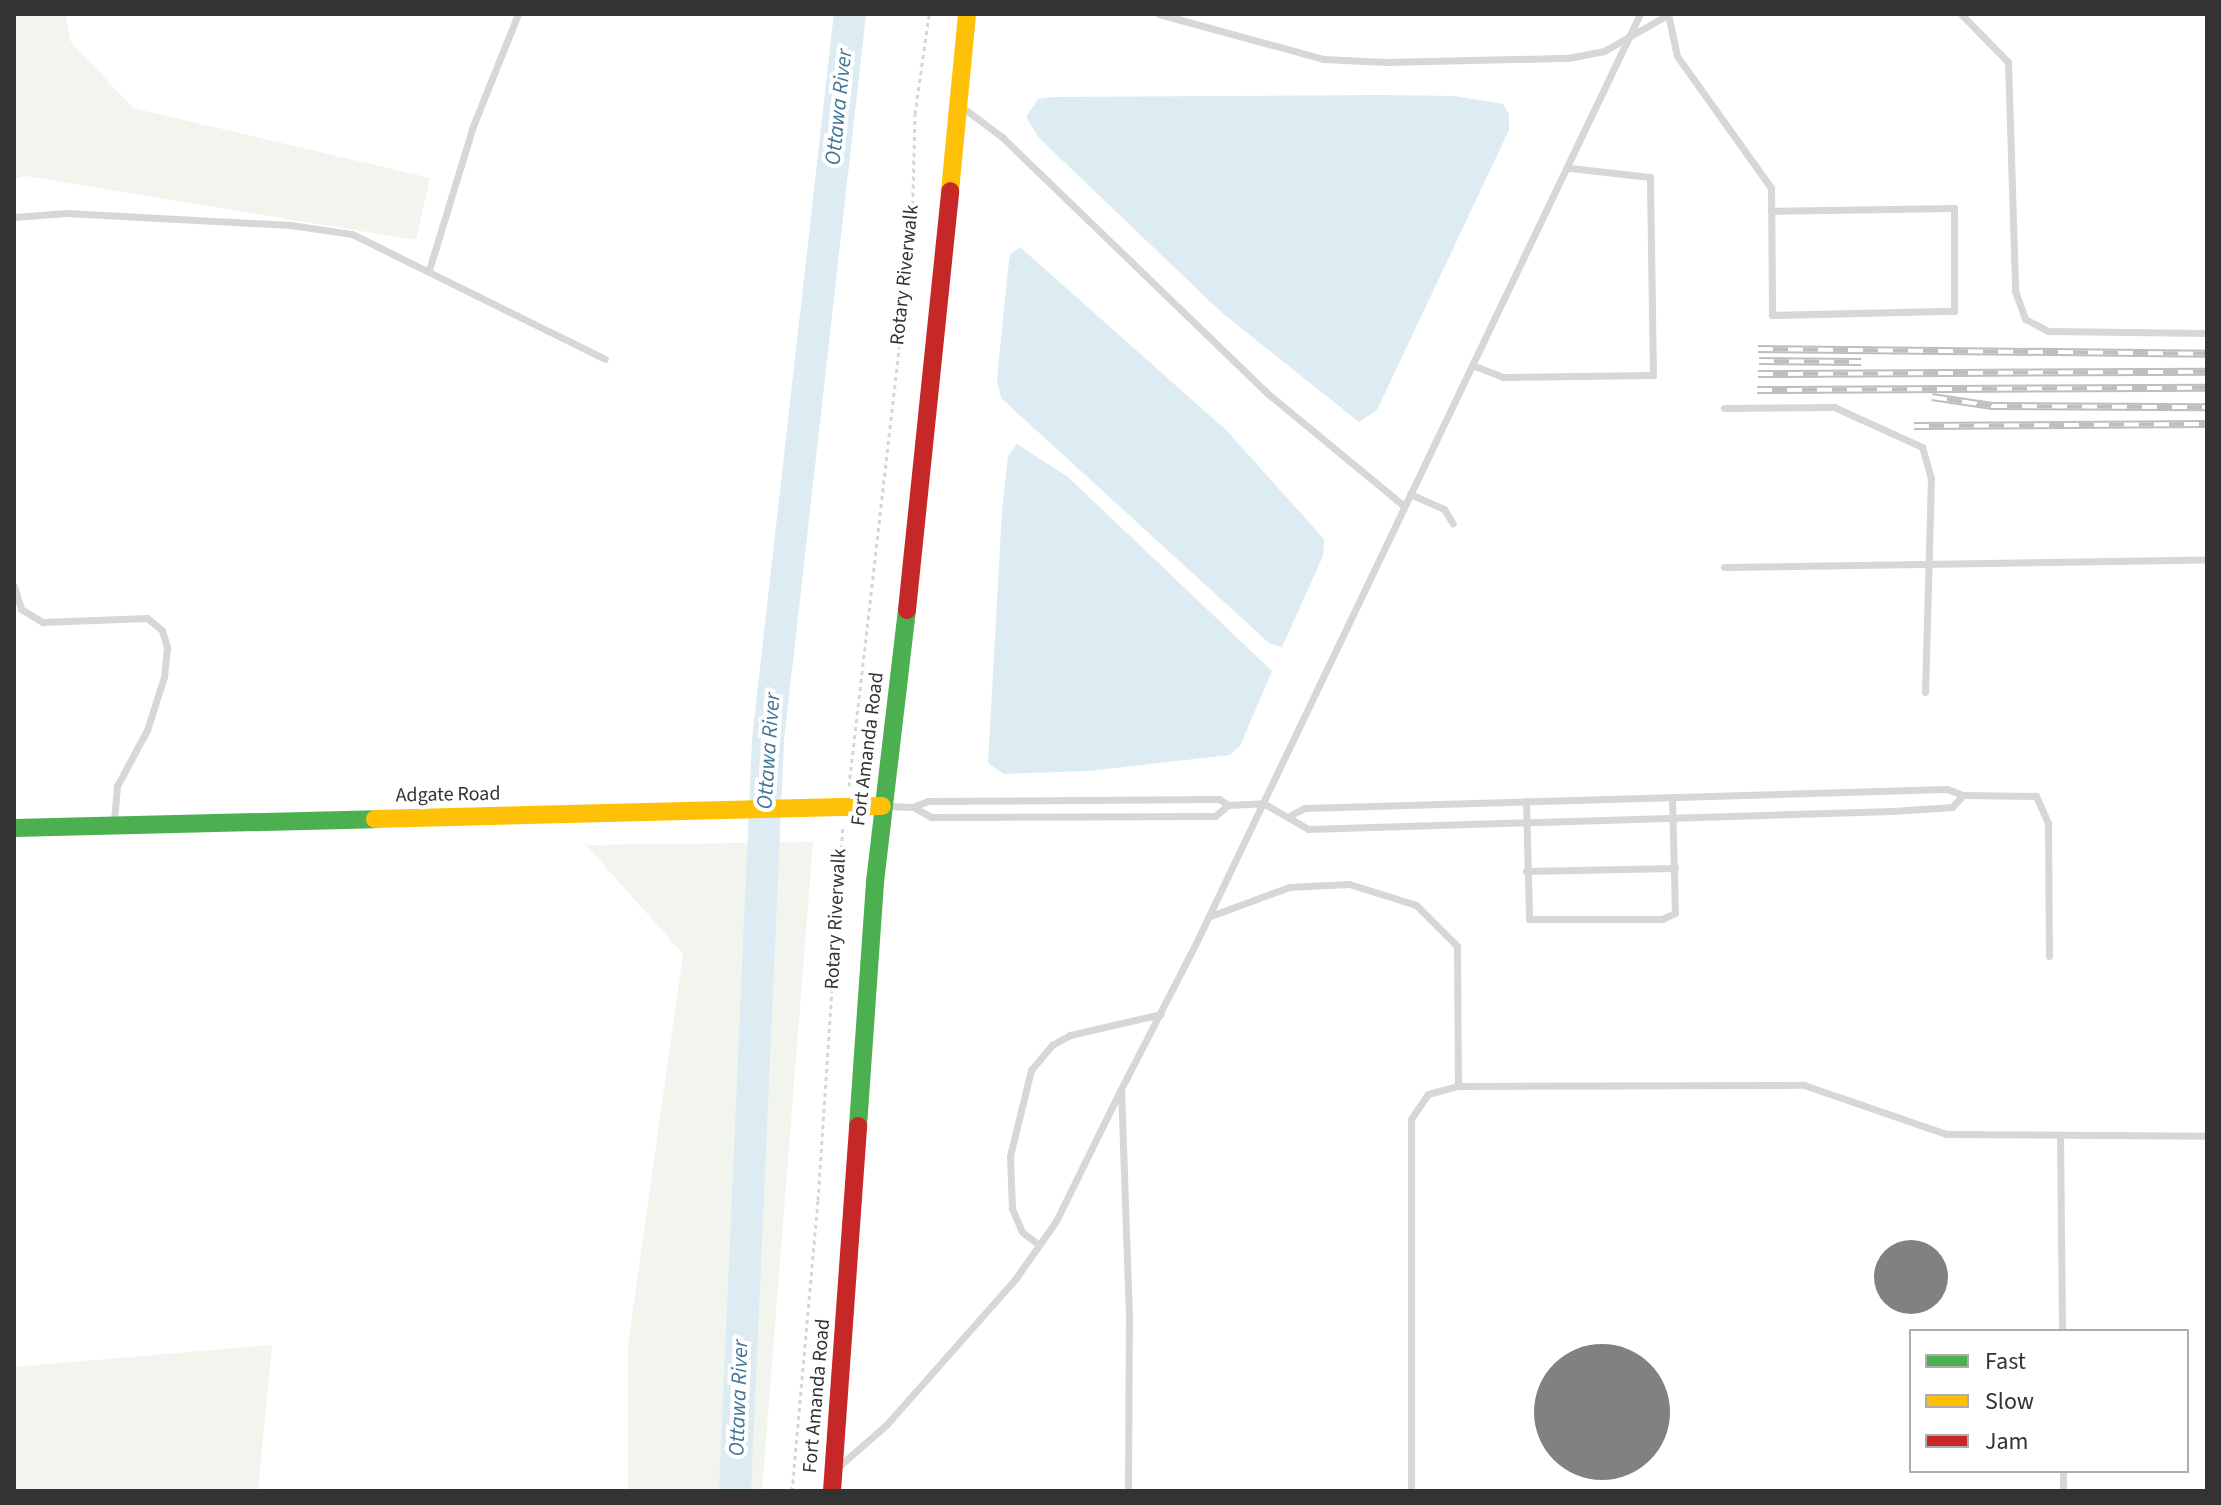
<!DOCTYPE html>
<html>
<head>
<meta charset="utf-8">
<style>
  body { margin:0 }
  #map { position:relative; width:2221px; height:1505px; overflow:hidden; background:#fff; font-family:"Source Sans 3",sans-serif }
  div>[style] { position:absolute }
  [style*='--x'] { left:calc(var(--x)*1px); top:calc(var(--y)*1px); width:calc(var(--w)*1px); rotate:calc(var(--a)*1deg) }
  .green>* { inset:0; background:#f1f5ed }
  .water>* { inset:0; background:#ddebf3 }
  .river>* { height:32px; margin:-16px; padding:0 16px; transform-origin:16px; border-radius:16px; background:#ddebf3 }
  .building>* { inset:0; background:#818181 }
  .round { border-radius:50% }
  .path>* { height:3px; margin-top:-1.5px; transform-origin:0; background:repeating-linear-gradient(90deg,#d6d6d6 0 4px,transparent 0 8px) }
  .lane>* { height:7px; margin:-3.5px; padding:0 3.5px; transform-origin:3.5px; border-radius:3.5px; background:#d7d7d7 }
  .fast>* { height:18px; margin:-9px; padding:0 9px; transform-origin:9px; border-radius:9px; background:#4caf50 }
  .slow>* { height:18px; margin:-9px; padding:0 9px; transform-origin:9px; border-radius:9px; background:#ffc107 }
  .jam>* { height:18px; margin:-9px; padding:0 9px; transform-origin:9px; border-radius:9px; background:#c62828 }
  .rail>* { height:8px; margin-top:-4px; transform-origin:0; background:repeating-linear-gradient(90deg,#fff 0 15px,#bebebe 0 30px); box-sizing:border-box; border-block:2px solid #bebebe }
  span { translate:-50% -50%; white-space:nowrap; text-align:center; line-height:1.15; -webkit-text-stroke:8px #fff; paint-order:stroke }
  .street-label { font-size:20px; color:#333 }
  .water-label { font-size:22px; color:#3f7597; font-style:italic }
  .frame { position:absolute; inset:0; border:16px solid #333; pointer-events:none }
  .legend { position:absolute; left:1909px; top:1329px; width:280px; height:144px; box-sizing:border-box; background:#fff; border:2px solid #adadad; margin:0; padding:10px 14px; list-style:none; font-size:24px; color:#333 }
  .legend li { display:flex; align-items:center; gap:16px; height:40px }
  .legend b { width:40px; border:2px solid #adadad }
</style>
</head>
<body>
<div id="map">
  <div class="green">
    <div style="clip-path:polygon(14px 14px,65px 14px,71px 42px,133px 108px,430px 178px,416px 240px,25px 176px,14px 179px)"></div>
    <div style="clip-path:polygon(813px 842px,762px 1491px,628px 1491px,628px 1345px,683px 954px,586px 845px)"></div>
    <div style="clip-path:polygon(272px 1345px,258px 1491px,14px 1491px,14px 1367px)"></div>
  </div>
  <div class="water">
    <div style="clip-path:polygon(1379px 95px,1454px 96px,1503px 104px,1509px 114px,1509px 130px,1377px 410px,1359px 422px,1221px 312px,1039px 138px,1026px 117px,1038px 99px,1053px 97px)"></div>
    <div style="clip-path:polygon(1020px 247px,1227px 431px,1324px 539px,1323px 556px,1282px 647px,1269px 643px,1001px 398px,997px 379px,1008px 270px,1010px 255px)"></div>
    <div style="clip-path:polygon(1017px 444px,1068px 477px,1272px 671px,1240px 746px,1230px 755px,1088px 771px,1004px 774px,988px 763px,1002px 510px,1008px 456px)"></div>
  </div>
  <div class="river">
    <div style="--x:735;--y:1491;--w:752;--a:-87.48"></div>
    <div style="--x:768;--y:740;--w:731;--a:-83.56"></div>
  </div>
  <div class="building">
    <div class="round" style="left:1874px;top:1240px;width:74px;height:74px"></div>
    <div class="round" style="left:1534px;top:1344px;width:136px;height:136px"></div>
  </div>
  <div class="path">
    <div style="--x:849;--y:786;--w:554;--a:-83.47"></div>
    <div style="--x:912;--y:236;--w:122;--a:-88.6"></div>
    <div style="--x:915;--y:114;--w:101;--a:-82"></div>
    <div style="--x:792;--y:1491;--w:292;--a:-84.9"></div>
    <div style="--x:818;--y:1200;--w:376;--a:-86.2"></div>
  </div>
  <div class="lane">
    <div style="--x:1159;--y:14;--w:170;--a:15.3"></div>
    <div style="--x:1323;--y:59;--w:63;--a:2.7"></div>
    <div style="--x:1386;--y:62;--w:182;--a:-1.3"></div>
    <div style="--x:1568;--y:58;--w:37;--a:-11"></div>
    <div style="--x:1604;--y:51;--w:75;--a:-29.6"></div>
    <div style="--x:1668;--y:14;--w:43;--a:77.9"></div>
    <div style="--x:1677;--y:56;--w:162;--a:54.5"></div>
    <div style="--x:1771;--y:188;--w:127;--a:89.5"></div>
    <div style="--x:1772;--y:315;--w:182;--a:-1.3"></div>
    <div style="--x:1954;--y:311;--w:103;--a:-90"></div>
    <div style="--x:1954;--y:208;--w:183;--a:179.1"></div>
    <div style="--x:1961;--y:14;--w:67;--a:45.6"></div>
    <div style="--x:2008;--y:62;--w:229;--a:88.2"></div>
    <div style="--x:2015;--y:291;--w:30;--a:70"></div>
    <div style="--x:2025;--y:319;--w:27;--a:27"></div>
    <div style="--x:2049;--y:331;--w:158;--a:0.7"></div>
    <div style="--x:962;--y:107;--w:50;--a:36.9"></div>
    <div style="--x:1002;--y:137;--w:368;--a:44"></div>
    <div style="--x:1267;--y:393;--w:178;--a:39.5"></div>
    <div style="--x:14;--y:217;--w:53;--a:-4.3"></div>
    <div style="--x:67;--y:213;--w:223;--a:3.1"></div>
    <div style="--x:290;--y:225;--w:63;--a:8.3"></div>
    <div style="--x:352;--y:234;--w:282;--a:26.3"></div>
    <div style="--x:429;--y:270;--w:151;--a:-73"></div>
    <div style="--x:473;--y:126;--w:121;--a:-68.1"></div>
    <div style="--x:1472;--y:365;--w:34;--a:21"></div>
    <div style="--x:1504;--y:377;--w:149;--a:-0.8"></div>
    <div style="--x:1653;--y:375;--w:198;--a:-90.9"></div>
    <div style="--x:1650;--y:177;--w:81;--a:-173.6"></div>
    <div style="--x:1724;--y:408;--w:110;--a:-0.5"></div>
    <div style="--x:1834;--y:407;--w:97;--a:24.4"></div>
    <div style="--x:1922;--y:447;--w:32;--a:74"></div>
    <div style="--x:1931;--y:478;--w:214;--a:91.6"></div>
    <div style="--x:1410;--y:494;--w:37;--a:24"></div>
    <div style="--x:1444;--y:509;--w:17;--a:59"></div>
    <div style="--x:1724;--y:567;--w:483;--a:-0.9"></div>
    <div style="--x:14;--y:586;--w:24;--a:73"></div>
    <div style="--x:21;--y:609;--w:26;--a:31"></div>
    <div style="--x:43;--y:622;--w:104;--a:-2.2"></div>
    <div style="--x:147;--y:618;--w:19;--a:39"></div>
    <div style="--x:162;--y:630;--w:19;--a:74"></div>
    <div style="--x:167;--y:648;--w:29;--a:96"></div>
    <div style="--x:164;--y:677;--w:56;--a:107.8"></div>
    <div style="--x:147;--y:730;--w:64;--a:118.2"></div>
    <div style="--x:117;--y:786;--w:37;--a:95"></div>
    <div style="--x:1526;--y:801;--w:118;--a:88.5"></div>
    <div style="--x:1529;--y:919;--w:133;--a:0"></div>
    <div style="--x:1662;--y:919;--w:14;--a:-25"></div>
    <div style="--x:1675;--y:913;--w:116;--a:-91.5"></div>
    <div style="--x:885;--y:806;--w:28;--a:2"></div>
    <div style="--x:913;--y:807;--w:16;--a:-22"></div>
    <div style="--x:928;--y:801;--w:291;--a:-0.4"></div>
    <div style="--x:1219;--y:799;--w:11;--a:34"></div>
    <div style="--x:1228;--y:805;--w:35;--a:-3"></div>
    <div style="--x:1263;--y:803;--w:52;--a:30"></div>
    <div style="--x:1308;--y:829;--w:585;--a:-1.76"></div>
    <div style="--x:1893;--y:811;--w:59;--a:-3.9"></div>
    <div style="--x:1952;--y:807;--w:16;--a:-47"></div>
    <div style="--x:913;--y:807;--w:21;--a:29"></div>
    <div style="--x:931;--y:817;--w:284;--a:-0.2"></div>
    <div style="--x:1215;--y:816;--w:17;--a:-40"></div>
    <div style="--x:1291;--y:815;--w:16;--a:-27"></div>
    <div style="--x:1305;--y:808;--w:642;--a:-1.7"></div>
    <div style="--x:1947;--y:789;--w:17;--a:21"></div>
    <div style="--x:1963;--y:795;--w:73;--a:0.8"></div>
    <div style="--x:2036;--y:796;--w:30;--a:66"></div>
    <div style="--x:2048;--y:823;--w:133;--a:89.6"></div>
    <div style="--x:1526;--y:871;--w:149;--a:-1.2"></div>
    <div style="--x:1208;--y:917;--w:86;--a:-20.3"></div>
    <div style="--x:1289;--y:887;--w:60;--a:-2.9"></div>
    <div style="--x:1349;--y:884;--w:70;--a:17.4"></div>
    <div style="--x:1416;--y:905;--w:58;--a:45"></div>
    <div style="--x:1457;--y:946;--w:140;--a:89.6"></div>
    <div style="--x:1458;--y:1086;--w:346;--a:-0.2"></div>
    <div style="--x:1804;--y:1085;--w:150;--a:19"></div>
    <div style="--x:1946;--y:1134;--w:261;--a:0.4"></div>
    <div style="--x:2060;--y:1135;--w:196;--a:89.4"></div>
    <div style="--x:1038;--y:1244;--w:20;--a:-143"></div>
    <div style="--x:1022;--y:1232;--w:26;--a:-113"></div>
    <div style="--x:1012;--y:1208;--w:52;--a:-92.2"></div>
    <div style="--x:1010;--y:1156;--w:89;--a:-76.3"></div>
    <div style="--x:1031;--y:1070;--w:33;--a:-50"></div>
    <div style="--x:1052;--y:1045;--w:21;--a:-29"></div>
    <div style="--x:1070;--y:1035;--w:93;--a:-13"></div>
    <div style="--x:837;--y:1468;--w:67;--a:-41.3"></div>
    <div style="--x:887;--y:1424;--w:195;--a:-48.5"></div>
    <div style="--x:1016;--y:1278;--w:70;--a:-54.9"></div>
    <div style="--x:1056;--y:1221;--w:145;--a:-63.8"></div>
    <div style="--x:2063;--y:1471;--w:20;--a:90"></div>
    <div style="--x:1128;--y:1491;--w:174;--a:-89.7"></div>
    <div style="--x:1129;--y:1317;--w:228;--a:-92"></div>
    <div style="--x:1121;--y:1089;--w:164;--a:-62.8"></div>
    <div style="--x:1196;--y:943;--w:1030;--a:-64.46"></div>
    <div style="--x:1411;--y:1491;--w:372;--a:-90"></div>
    <div style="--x:1411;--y:1119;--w:30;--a:-56"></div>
    <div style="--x:1428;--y:1094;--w:31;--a:-15"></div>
  </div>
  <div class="fast">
    <div style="--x:14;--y:828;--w:361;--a:-1.4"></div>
    <div style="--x:858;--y:1126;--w:245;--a:-86"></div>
    <div style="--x:875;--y:882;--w:274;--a:-83.3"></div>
  </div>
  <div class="slow">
    <div style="--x:950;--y:191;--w:178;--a:-84.5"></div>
    <div style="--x:375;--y:819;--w:507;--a:-1.47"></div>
  </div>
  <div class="jam">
    <div style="--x:907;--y:610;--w:421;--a:-84.1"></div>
    <div style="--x:832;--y:1491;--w:366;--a:-85.9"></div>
  </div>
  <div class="rail">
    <div style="--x:1758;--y:349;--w:449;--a:0.6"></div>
    <div style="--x:1759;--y:361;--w:102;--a:0.6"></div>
    <div style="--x:1758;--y:374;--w:449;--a:-0.3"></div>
    <div style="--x:1757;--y:390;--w:450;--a:-0.3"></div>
    <div style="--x:1932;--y:397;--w:61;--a:8.5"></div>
    <div style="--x:1992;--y:406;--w:215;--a:0.3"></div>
    <div style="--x:1914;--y:426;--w:293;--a:-0.4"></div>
  </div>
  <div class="street-label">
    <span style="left:905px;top:275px;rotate:-84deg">Rotary Riverwalk</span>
    <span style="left:868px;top:749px;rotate:-83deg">Fort Amanda Road</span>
    <span style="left:448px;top:795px;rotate:-1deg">Adgate Road</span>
    <span style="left:836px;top:919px;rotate:-87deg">Rotary Riverwalk</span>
    <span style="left:817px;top:1396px;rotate:-85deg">Fort Amanda Road</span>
  </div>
  <div class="water-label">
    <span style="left:839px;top:107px;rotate:-84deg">Ottawa River</span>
    <span style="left:769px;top:751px;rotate:-86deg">Ottawa River</span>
    <span style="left:739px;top:1398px;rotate:-88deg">Ottawa River</span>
  </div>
  <div class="frame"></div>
  <ul class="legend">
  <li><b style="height:10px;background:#4caf50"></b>Fast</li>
  <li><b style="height:10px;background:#ffc107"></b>Slow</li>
  <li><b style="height:10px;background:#c62828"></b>Jam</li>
  </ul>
</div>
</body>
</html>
